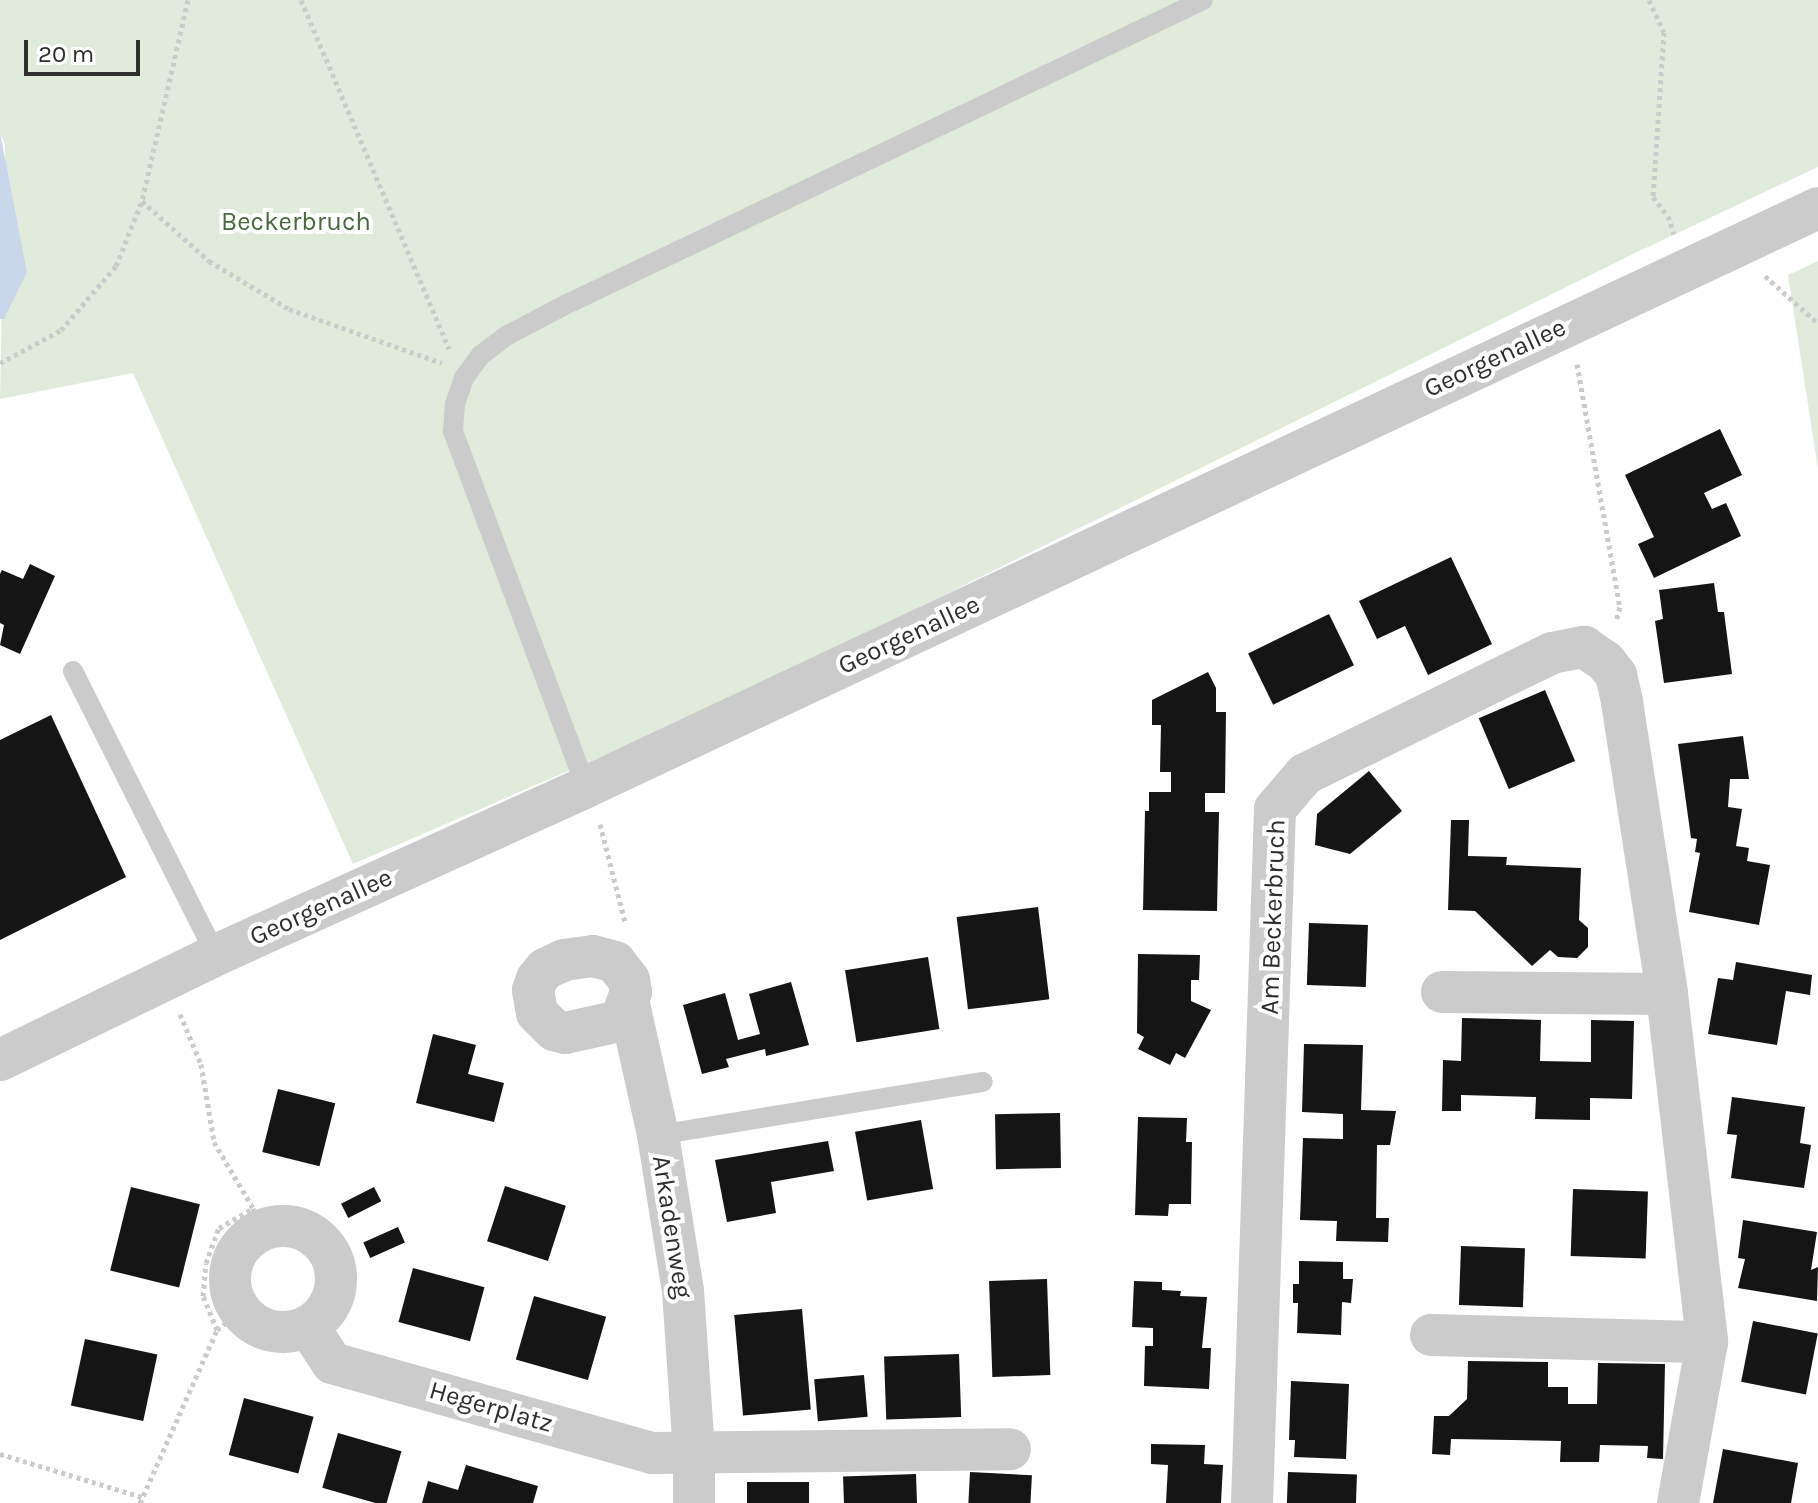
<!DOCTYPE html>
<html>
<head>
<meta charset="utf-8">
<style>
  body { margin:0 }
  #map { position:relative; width:1818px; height:1503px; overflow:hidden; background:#fff; font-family:Karla,sans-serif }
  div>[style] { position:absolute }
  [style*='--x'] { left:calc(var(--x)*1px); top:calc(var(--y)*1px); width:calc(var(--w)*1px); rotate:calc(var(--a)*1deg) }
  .green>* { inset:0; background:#e1ebdc }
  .water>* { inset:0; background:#c9d7eb }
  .building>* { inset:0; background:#151515; transform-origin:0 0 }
  .path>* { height:5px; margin-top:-2.5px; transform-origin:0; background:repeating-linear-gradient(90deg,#cbcbcb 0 4px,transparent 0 8px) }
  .lane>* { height:20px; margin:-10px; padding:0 10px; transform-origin:10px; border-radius:10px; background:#cbcbcb }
  .street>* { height:42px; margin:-21px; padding:0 21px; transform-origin:21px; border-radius:21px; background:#cbcbcb }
  .street>.ring { margin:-21px; padding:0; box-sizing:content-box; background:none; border:42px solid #cbcbcb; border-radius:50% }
  span { translate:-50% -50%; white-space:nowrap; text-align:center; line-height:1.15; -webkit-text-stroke:8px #fff; paint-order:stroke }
  .park-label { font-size:26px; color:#48693d }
  .street-label { font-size:26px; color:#2e2e2e }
  .scale { position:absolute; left:24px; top:40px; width:116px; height:36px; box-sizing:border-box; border:4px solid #2e2e2e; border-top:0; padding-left:10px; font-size:24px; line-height:28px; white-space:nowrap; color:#2e2e2e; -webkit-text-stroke:6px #fff; paint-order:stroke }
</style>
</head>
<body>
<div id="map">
  <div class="green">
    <div style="clip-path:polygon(0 0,1818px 0,1818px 167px,1633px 254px,728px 702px,353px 864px,133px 373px,0 399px,5px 144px,0 133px)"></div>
    <div style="clip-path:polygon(1818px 261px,1818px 469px,1788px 275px)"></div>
  </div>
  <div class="water">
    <div style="clip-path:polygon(0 133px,27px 272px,4px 319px,0 319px)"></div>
  </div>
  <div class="building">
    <div style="clip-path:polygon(1720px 429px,1742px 475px,1704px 493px,1712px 509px,1726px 503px,1741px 536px,1654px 578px,1638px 544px,1654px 537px,1625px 475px)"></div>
    <div style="clip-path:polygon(1451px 557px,1492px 644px,1428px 675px,1405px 626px,1377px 639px,1359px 601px)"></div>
    <div style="clip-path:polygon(30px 564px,55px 576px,20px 654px,0 645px,4px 625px,0 623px,0 574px,2px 570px,23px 579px)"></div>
    <div style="clip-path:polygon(1714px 583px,1718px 612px,1724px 612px,1732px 674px,1664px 683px,1655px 621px,1663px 619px,1659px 590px)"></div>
    <div style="left:1329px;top:614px;width:57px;height:90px;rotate:64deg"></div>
    <div style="clip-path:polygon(1208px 672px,1216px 688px,1216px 712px,1226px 712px,1225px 793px,1205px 793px,1205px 812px,1219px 812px,1217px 911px,1143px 910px,1145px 811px,1149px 811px,1149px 792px,1171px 792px,1171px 772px,1160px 772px,1161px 725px,1152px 725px,1152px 700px)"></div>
    <div style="left:1545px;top:690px;width:77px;height:72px;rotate:67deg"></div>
    <div style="clip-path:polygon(51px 715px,126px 877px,0 940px,0 740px)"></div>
    <div style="clip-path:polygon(1743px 736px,1749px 779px,1730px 779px,1728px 807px,1742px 809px,1736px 846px,1749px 848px,1747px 861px,1770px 865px,1759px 925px,1689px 912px,1700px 853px,1695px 852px,1697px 839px,1691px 838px,1678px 744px)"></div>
    <div style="clip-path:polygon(1369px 771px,1402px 811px,1350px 854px,1315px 845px,1317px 814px)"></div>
    <div style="clip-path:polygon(1451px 820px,1469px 820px,1468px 856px,1507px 857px,1506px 865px,1581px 868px,1579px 920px,1588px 928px,1588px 947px,1577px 958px,1558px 957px,1550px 950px,1532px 966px,1475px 911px,1448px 910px)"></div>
    <div style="left:1038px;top:907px;width:93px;height:82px;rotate:83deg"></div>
    <div style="left:1309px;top:923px;width:59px;height:62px;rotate:2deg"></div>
    <div style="clip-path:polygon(1138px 954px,1200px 955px,1199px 980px,1191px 980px,1191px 1001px,1211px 1010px,1185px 1058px,1176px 1053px,1170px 1065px,1138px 1049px,1144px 1037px,1137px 1033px)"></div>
    <div style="left:928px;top:957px;width:73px;height:84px;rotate:81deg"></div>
    <div style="clip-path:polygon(1736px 962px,1812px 975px,1810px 995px,1786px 991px,1777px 1045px,1708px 1034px,1718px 978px,1733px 980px)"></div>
    <div style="clip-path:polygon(791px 982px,809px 1045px,766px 1056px,765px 1049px,726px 1059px,729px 1067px,702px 1074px,683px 1005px,725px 993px,738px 1040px,760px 1034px,749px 994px)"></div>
    <div style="clip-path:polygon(1462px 1018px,1541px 1020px,1540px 1061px,1591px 1062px,1591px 1020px,1634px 1021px,1632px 1099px,1590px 1098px,1590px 1120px,1535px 1119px,1536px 1097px,1461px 1095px,1461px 1111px,1442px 1111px,1443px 1060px,1461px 1061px)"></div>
    <div style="clip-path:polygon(433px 1034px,476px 1045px,468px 1074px,504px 1083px,494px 1122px,416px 1103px)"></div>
    <div style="clip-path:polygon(1304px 1044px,1363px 1045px,1361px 1110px,1396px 1111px,1390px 1145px,1377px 1145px,1376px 1218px,1389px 1218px,1388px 1242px,1336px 1241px,1337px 1221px,1300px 1220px,1303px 1138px,1343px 1139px,1343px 1114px,1302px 1112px)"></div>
    <div style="left:278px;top:1089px;width:59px;height:65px;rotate:14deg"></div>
    <div style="clip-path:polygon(1732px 1097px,1805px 1107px,1800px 1143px,1811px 1145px,1804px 1188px,1731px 1178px,1737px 1135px,1727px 1134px)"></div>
    <div style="left:1060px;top:1113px;width:55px;height:65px;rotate:89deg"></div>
    <div style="clip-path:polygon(1138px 1117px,1187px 1118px,1186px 1142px,1192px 1142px,1191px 1204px,1169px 1204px,1168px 1216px,1135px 1215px)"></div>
    <div style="left:921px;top:1120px;width:70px;height:67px;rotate:80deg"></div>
    <div style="clip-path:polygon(828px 1141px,834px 1171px,771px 1182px,776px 1213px,727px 1222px,715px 1160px)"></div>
    <div style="left:505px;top:1186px;width:64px;height:58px;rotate:18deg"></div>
    <div style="left:131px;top:1187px;width:71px;height:86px;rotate:14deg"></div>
    <div style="left:374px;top:1187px;width:16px;height:37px;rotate:63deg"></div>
    <div style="left:1573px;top:1189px;width:75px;height:67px;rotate:2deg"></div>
    <div style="clip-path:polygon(1743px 1220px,1817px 1232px,1811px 1270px,1818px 1267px,1817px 1301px,1738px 1288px,1745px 1259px,1738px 1258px)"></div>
    <div style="left:398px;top:1227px;width:17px;height:38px;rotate:66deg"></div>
    <div style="left:1461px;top:1246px;width:64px;height:59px;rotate:2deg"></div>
    <div style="clip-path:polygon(1299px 1261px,1343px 1262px,1343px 1279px,1353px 1279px,1351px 1303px,1342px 1302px,1341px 1335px,1297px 1333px,1298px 1303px,1293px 1303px,1293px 1284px,1299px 1284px)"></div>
    <div style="left:413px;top:1268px;width:74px;height:56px;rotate:15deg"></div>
    <div style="left:1047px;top:1279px;width:96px;height:58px;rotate:88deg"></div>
    <div style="clip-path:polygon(1134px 1281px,1162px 1282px,1162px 1290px,1181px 1291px,1180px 1296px,1207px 1297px,1202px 1348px,1211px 1348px,1209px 1389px,1144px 1386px,1145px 1346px,1153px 1346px,1153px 1328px,1132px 1327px)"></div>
    <div style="left:534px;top:1296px;width:75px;height:66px;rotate:16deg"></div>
    <div style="left:802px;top:1309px;width:101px;height:68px;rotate:85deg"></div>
    <div style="left:1753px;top:1321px;width:66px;height:62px;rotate:11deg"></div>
    <div style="left:85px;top:1339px;width:74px;height:68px;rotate:12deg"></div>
    <div style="left:959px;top:1354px;width:63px;height:75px;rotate:88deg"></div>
    <div style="clip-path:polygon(1468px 1361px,1548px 1362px,1548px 1387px,1568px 1387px,1568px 1404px,1597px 1404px,1598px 1363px,1665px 1364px,1663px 1459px,1647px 1458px,1648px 1446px,1600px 1445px,1599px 1462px,1560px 1462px,1561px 1441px,1451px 1439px,1450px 1455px,1432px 1454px,1434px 1416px,1449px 1416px,1467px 1399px)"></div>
    <div style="left:864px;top:1375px;width:42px;height:50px;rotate:85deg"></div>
    <div style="clip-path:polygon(1291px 1381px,1349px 1384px,1346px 1459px,1294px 1457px,1295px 1440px,1289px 1440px)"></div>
    <div style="left:244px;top:1398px;width:72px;height:59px;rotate:15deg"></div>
    <div style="left:338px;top:1433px;width:66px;height:57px;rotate:16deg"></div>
    <div style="clip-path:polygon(1151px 1444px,1205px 1445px,1204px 1464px,1223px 1465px,1221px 1503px,1166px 1503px,1168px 1465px,1151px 1464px)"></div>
    <div style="clip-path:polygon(1723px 1449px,1798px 1463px,1791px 1503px,1713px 1503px)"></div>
    <div style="clip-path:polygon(466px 1465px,538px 1486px,533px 1503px,422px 1503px,428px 1481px,458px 1490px)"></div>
    <div style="left:970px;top:1472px;width:62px;height:31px;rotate:3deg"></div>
    <div style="left:1288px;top:1472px;width:69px;height:31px;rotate:2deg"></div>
    <div style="left:916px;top:1474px;width:29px;height:73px;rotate:88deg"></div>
    <div style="left:809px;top:1482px;width:21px;height:62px;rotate:90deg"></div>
  </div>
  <div class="path">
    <div style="--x:188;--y:0;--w:206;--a:102.9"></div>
    <div style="--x:142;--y:201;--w:90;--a:41.8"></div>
    <div style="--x:209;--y:261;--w:93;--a:31"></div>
    <div style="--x:289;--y:309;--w:162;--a:19.4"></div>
    <div style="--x:301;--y:0;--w:379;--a:67"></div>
    <div style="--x:1649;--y:0;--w:35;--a:65"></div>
    <div style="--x:1664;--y:32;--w:165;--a:93.8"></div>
    <div style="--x:1653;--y:197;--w:24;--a:52"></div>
    <div style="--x:1668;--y:216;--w:19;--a:72"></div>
    <div style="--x:1765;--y:276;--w:71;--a:41.6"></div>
    <div style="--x:0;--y:363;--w:69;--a:-28.4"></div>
    <div style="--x:61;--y:330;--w:84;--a:-49.3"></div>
    <div style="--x:116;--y:266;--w:70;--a:-68.2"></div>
    <div style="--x:1577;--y:364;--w:247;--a:80"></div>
    <div style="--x:1620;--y:607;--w:15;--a:106"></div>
    <div style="--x:600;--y:824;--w:101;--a:75.7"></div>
    <div style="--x:180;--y:1014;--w:54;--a:67.2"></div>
    <div style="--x:201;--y:1064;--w:79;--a:80.5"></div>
    <div style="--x:214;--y:1142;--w:77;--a:59.4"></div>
    <div style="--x:253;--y:1208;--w:25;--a:76"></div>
    <div style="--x:217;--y:1330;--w:37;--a:-112"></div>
    <div style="--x:203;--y:1296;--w:33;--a:-85"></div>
    <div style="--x:206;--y:1263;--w:37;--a:-70"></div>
    <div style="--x:219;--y:1228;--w:39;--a:-30"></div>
    <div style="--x:0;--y:1454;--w:148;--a:16.8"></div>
    <div style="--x:140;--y:1503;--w:189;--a:-66"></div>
    <div style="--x:217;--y:1330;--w:30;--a:-40"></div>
  </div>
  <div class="lane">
    <div style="--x:73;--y:671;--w:318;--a:63.3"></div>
    <div style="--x:586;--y:787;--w:380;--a:-110.5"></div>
    <div style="--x:453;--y:431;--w:27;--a:-86"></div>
    <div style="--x:455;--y:404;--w:28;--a:-71"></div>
    <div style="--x:464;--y:378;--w:29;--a:-54"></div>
    <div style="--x:481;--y:355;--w:34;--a:-37"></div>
    <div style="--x:508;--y:335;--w:62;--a:-27.8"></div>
    <div style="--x:563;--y:306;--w:709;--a:-25.55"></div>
    <div style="--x:658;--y:1135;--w:329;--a:-9.3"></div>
  </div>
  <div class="street">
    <div style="--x:593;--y:956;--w:23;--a:15"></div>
    <div style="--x:615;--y:962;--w:23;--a:52"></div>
    <div style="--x:629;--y:980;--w:12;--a:81"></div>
    <div style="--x:631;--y:992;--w:23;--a:110"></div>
    <div style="--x:623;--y:1014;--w:11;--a:135"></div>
    <div style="--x:615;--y:1022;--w:51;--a:167.6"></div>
    <div style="--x:565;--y:1033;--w:11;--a:-165"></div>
    <div style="--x:554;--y:1030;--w:24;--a:-135"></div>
    <div style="--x:537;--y:1013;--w:23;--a:-100"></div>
    <div style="--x:533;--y:990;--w:12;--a:-70"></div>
    <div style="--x:537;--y:979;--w:13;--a:-51"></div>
    <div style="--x:545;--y:969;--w:21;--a:-25"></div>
    <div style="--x:564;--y:960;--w:29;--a:-8"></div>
    <div style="--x:1442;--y:992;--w:225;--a:0.5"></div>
    <div style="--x:629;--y:1004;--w:134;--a:77.5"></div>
    <div style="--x:658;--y:1135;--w:158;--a:80.9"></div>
    <div style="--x:683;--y:1291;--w:161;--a:86.1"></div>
    <div style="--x:694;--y:1452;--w:51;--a:90"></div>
    <div style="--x:0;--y:1060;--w:240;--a:-25.9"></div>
    <div style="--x:216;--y:955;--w:406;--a:-24.4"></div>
    <div style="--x:586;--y:787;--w:1361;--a:-25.17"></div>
    <div class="ring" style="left:230px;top:1226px;width:64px;height:64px"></div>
    <div style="--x:308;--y:1326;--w:44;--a:57"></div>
    <div style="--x:332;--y:1363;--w:333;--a:15.7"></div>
    <div style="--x:653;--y:1453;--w:357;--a:-0.6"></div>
    <div style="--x:1431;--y:1335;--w:276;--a:1.5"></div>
    <div style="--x:1252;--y:1503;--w:694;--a:-88.1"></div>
    <div style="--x:1275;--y:809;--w:46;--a:-49.4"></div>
    <div style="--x:1305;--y:774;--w:275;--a:-26.1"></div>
    <div style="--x:1552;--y:653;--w:33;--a:-11"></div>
    <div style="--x:1584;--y:647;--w:25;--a:34"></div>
    <div style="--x:1605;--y:661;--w:18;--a:52"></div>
    <div style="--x:1616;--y:675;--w:28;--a:77"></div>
    <div style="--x:1622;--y:702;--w:295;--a:81.2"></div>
    <div style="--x:1667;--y:994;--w:350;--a:83.4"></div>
    <div style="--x:1707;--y:1342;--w:164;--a:100.2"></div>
  </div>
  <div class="park-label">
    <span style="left:296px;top:222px">Beckerbruch</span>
  </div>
  <div class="street-label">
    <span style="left:1495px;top:358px;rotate:-25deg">Georgenallee</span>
    <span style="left:909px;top:635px;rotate:-25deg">Georgenallee</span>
    <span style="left:321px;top:907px;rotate:-24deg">Georgenallee</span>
    <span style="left:1273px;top:917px;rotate:-88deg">Am Beckerbruch</span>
    <span style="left:672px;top:1227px;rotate:81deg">Arkadenweg</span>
    <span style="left:491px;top:1407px;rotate:16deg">Hegerplatz</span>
  </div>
  <div class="scale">20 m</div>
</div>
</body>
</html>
